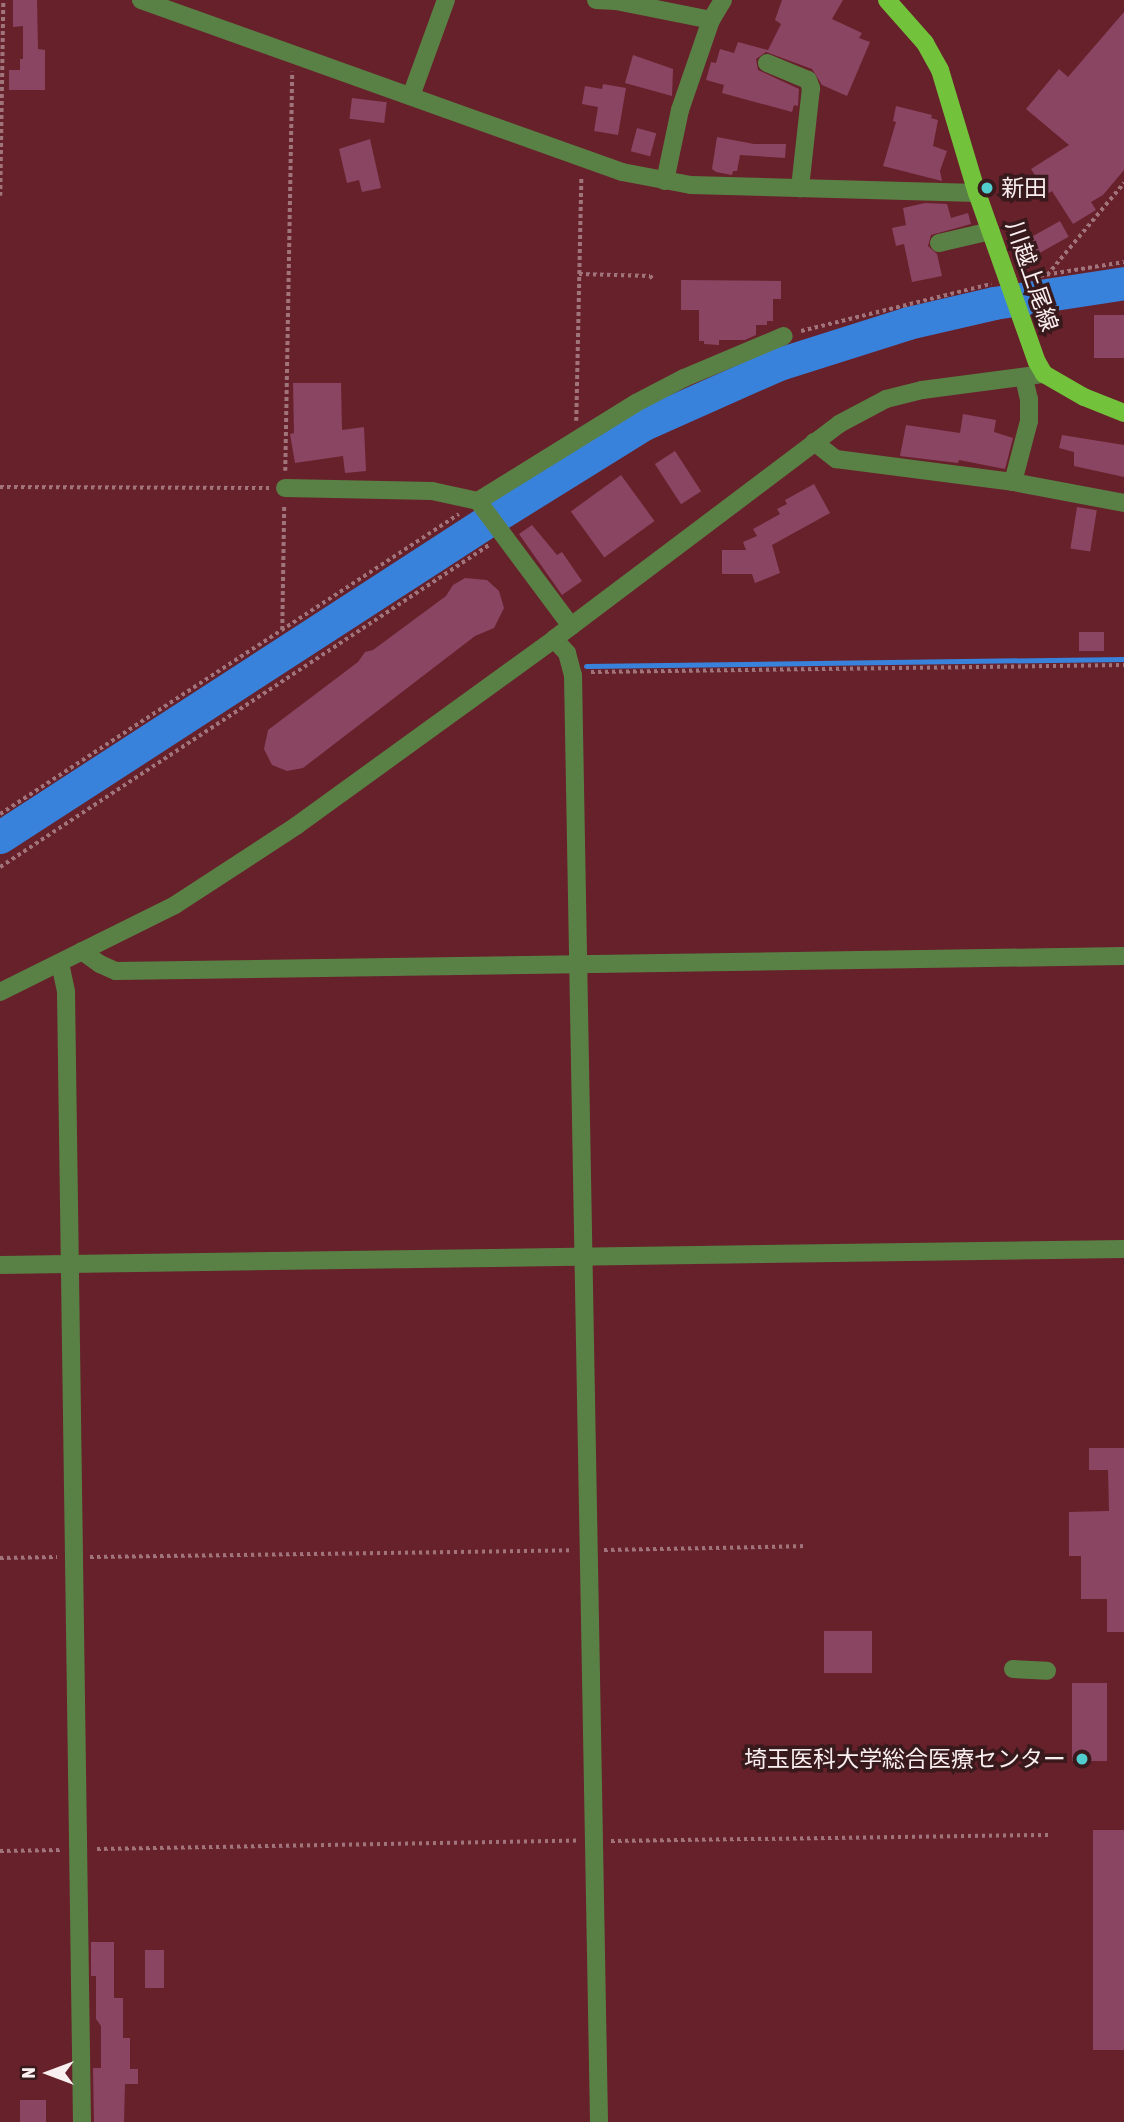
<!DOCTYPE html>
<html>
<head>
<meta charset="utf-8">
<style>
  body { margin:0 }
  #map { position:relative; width:1124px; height:2122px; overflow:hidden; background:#67212b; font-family:"Asap Condensed","Noto Sans JP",sans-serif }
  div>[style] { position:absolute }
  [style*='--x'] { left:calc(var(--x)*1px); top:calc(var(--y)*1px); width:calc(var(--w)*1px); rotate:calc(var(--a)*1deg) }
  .stream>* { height:5px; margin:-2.5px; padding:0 2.5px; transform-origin:2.5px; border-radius:2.5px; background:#3882dc }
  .river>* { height:33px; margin:-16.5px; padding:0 16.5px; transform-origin:16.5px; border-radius:16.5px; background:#3882dc }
  .building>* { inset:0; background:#8a4562; transform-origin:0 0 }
  .path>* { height:3.5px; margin-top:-1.75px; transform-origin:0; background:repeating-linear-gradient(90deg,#a1737a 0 3.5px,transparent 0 7px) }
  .minor>* { height:18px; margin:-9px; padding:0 9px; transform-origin:9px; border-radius:9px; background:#5a8145 }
  .major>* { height:18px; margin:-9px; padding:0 9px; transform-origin:9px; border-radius:9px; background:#73c23c }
  .dots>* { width:19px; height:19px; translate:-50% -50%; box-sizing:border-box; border:4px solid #38191c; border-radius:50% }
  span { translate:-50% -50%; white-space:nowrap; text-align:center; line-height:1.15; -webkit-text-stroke:7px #38191c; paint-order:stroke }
  .poi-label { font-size:23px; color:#f9eff0 }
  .left { translate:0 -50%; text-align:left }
  .right { translate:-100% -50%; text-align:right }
  .street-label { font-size:23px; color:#f9eff0 }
  .north { position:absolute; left:14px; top:2038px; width:70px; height:70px; -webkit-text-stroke:5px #38191c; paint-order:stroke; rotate:270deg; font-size:19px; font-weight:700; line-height:28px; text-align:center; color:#f9eff0 }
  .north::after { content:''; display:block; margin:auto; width:24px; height:32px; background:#f9eff0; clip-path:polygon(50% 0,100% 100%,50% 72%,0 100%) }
</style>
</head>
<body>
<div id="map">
  <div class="stream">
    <div style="--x:586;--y:666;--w:538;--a:-0.75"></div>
  </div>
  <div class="river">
    <div style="--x:0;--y:837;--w:583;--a:-32.95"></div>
    <div style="--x:489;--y:520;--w:182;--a:-31.8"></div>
    <div style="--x:644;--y:424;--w:148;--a:-24"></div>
    <div style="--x:779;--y:364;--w:135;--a:-17.6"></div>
    <div style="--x:908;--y:323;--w:88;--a:-13.1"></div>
    <div style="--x:994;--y:303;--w:132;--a:-8.7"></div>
  </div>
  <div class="building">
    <div style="clip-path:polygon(13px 0,37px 0,38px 49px,45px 50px,45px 90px,9px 90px,9px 70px,20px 70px,20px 59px,23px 59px,23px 26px,13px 27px)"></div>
    <div style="clip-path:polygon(782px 0,843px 0,832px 19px,862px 33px,859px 38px,870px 42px,847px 96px,822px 85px,812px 69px,766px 52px,756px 59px,758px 70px,799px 89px,798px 106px,794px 105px,792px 112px,722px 93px,724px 85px,706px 80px,711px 62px,716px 63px,720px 49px,734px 53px,738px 42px,768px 50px,781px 24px,775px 20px)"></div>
    <div style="clip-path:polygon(1124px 12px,1124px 170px,1103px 195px,1091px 202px,1096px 210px,1073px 224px,1052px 191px,1047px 194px,1031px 169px,1069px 145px,1026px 109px,1059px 69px,1068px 77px)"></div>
    <div style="clip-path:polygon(633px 55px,673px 69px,672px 96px,625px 83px)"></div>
    <div style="clip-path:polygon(603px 84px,626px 88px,618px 135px,594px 131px,598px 107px,582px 104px,585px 86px,602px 89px)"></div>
    <div style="left:352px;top:98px;width:35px;height:21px;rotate:7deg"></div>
    <div style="clip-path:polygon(896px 106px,932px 115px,931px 118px,938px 120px,933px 146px,947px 151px,940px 171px,942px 181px,883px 166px,896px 122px,893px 121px)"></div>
    <div style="left:637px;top:128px;width:20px;height:24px;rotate:15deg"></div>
    <div style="clip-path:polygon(717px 137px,754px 144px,786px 144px,785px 158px,740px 155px,737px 171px,733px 171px,732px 175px,716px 172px,712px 169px)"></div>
    <div style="clip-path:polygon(370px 139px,381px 188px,362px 192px,359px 180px,347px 183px,339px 149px)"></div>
    <div style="clip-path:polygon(925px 203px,947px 204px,951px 218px,968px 213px,971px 224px,931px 235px,928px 246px,937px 254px,942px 276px,912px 282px,904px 244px,896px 246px,892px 228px,906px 225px,903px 208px)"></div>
    <div style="left:1060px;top:221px;width:18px;height:36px;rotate:61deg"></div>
    <div style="clip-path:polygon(681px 280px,781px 281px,781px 299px,773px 299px,773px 321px,767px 321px,767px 325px,756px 325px,756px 335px,745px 340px,719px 340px,719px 345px,704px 344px,704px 341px,699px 341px,699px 310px,681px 310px)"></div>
    <div style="left:1094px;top:315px;width:30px;height:43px"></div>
    <div style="clip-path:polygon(293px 383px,341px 383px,342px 430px,364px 427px,366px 471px,345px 473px,343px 456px,295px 463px,290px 434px,294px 433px)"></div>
    <div style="clip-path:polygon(963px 414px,996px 420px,994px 432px,1013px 438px,1005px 469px,959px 460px,958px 463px,900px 456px,906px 425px,960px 433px)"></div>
    <div style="clip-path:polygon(1062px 435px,1124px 445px,1124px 477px,1074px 466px,1074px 452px,1059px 448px)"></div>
    <div style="left:675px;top:451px;width:48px;height:24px;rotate:57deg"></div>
    <div style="left:621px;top:475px;width:57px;height:62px;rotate:54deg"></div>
    <div style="clip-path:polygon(814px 484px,830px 513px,772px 545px,780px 573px,755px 583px,752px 574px,722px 574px,722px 550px,746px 550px,743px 542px,757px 536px,753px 529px,780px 514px,777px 509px,787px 504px,785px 500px)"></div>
    <div style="left:1077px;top:507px;width:20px;height:42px;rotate:9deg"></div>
    <div style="clip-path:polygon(532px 525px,557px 555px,562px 552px,582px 581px,562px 595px,519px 534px)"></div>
    <div style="clip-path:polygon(465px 578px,487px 580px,499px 591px,504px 608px,494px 628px,475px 636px,303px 768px,287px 771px,272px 765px,264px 749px,268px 730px,358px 662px,365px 652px,373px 650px,446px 596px,453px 585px)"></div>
    <div style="left:1079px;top:632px;width:25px;height:19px"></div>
    <div style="clip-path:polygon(1089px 1448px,1124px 1448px,1124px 1632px,1107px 1632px,1107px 1599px,1081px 1599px,1081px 1556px,1069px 1556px,1069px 1512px,1109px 1511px,1108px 1470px,1089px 1470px)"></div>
    <div style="left:824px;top:1631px;width:48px;height:42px"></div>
    <div style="left:1072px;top:1683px;width:35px;height:78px"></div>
    <div style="left:1093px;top:1830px;width:31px;height:220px"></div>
    <div style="clip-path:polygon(91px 1942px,114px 1942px,114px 1998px,123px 1998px,123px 2038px,130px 2038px,130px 2069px,138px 2069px,138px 2084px,125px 2084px,124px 2122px,94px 2122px,93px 2068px,101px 2068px,101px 2026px,96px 2019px,96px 1976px,91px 1976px)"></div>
    <div style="left:145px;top:1950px;width:19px;height:38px"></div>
    <div style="left:20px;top:2100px;width:26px;height:22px"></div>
  </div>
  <div class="path">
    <div style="--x:0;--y:196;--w:196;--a:-89.1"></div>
    <div style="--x:579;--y:274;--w:71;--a:1.6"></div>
    <div style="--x:650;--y:276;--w:6;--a:45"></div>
    <div style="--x:1047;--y:275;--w:120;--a:-50.1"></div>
    <div style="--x:1026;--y:278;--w:99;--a:-9.3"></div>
    <div style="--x:801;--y:331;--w:196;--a:-13.9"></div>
    <div style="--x:576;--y:421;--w:244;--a:-88.8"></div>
    <div style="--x:285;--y:471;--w:399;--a:-89"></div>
    <div style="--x:0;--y:487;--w:269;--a:0.2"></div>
    <div style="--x:282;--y:630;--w:124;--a:-89.1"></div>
    <div style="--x:591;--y:672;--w:533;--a:-0.75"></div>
    <div style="--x:0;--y:814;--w:548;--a:-33.17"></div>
    <div style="--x:0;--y:867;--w:585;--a:-33.36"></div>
    <div style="--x:604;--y:1550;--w:203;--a:-1.1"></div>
    <div style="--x:90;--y:1557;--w:482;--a:-0.8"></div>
    <div style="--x:0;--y:1558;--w:57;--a:-1"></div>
    <div style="--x:611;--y:1841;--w:438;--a:-0.8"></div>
    <div style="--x:97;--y:1849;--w:482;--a:-1"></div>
    <div style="--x:0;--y:1851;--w:61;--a:-0.9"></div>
  </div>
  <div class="minor">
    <div style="--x:141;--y:0;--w:511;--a:19.68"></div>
    <div style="--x:622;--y:172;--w:70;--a:10.7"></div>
    <div style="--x:691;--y:185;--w:286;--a:1.6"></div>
    <div style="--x:596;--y:0;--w:20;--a:3"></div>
    <div style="--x:616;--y:1;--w:97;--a:11.3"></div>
    <div style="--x:767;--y:63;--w:44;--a:22.5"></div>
    <div style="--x:808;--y:80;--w:9;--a:69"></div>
    <div style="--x:811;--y:88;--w:101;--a:96.3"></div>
    <div style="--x:411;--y:96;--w:102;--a:-70"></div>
    <div style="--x:665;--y:181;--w:73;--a:-78.1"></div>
    <div style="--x:680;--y:110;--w:95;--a:-71"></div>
    <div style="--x:711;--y:20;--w:23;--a:-59"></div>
    <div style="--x:939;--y:243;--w:53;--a:-13"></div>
    <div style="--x:1024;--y:378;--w:22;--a:77"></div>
    <div style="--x:1029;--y:399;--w:22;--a:90"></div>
    <div style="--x:1029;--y:421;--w:63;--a:104.7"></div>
    <div style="--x:1013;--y:482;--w:113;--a:10.7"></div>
    <div style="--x:814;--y:442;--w:28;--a:38"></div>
    <div style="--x:836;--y:459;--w:178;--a:7.4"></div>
    <div style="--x:285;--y:488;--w:147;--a:1.2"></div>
    <div style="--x:432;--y:491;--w:47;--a:12.3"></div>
    <div style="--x:478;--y:501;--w:156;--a:53.4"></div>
    <div style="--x:478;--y:501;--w:186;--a:-31.8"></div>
    <div style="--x:636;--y:403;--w:54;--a:-27.5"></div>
    <div style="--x:684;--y:378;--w:108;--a:-22.8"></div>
    <div style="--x:554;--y:639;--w:19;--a:47"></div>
    <div style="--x:567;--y:653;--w:23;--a:75"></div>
    <div style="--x:573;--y:675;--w:1447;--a:88.97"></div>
    <div style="--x:82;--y:951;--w:22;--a:36"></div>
    <div style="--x:100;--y:964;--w:17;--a:24"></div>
    <div style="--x:116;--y:971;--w:1008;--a:-0.85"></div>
    <div style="--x:60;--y:963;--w:30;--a:78"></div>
    <div style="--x:66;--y:992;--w:1130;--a:89.19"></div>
    <div style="--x:0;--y:992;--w:195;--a:-26.4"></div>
    <div style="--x:175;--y:905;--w:145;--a:-33.1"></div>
    <div style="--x:296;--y:826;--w:319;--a:-35.9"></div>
    <div style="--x:554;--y:639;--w:357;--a:-37"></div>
    <div style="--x:839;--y:424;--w:53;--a:-28"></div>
    <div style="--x:886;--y:399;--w:37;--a:-14"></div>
    <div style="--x:922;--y:390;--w:123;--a:-7.5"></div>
    <div style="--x:0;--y:1265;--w:1124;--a:-0.82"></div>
    <div style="--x:1013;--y:1669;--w:34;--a:3"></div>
  </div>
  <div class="major">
    <div style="--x:887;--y:0;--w:57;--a:48.5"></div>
    <div style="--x:925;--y:43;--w:31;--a:61"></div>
    <div style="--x:940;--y:70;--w:128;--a:73.3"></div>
    <div style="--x:977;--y:193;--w:179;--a:70.5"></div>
    <div style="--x:1037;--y:362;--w:14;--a:60"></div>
    <div style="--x:1044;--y:374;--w:46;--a:29.9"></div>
    <div style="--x:1084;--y:397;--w:43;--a:21.8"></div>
  </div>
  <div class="dots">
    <div style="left:987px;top:188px;background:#52cdcd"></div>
    <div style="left:1082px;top:1759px;background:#52cdcd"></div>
  </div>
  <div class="poi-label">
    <span class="left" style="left:1001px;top:188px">新田</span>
    <span class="right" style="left:1066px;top:1759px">埼玉医科大学総合医療センター</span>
  </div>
  <div class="street-label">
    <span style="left:1032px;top:276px;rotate:71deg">川越上尾線</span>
  </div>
  <div class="north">N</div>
</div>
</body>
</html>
